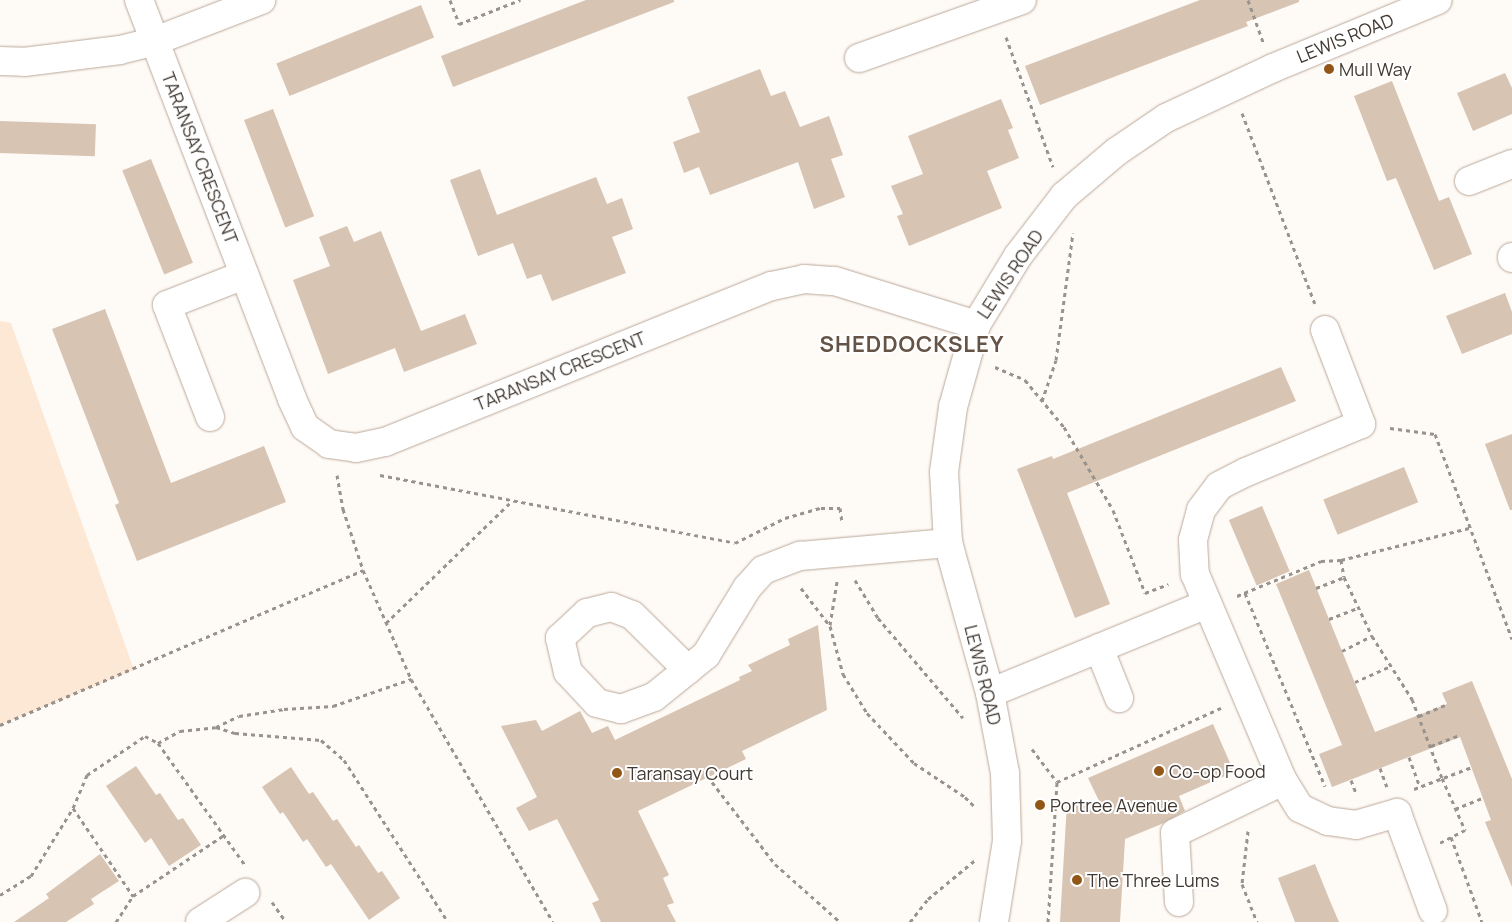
<!DOCTYPE html>
<html>
<head>
<meta charset="utf-8">
<style>
  body { margin:0 }
  #map { position:relative; width:1512px; height:922px; overflow:hidden; background:#fefaf6; font-family:Manrope,sans-serif }
  div>[style] { position:absolute }
  [style*='--x'] { left:calc(var(--x)*1px); top:calc(var(--y)*1px); width:calc(var(--w)*1px); rotate:calc(var(--a)*1deg) }
  .green>* { inset:0; background:#fde7d5 }
  .building>* { inset:0; background:#d7c4b3; transform-origin:0 0 }
  .path>* { height:3px; margin-top:-1.5px; transform-origin:0; background:repeating-linear-gradient(90deg,#99938e 0 4px,transparent 0 8px) }
  .roads { filter:drop-shadow(0 0 1px #bba898) drop-shadow(0 0 1px #bba898) }
  .minor>* { height:28px; margin:-14px; padding:0 14px; transform-origin:14px; border-radius:14px; background:#fff }
  .dots>* { width:14px; height:14px; translate:-50% -50%; box-sizing:border-box; border:2px solid #fff; border-radius:50% }
  span { translate:-50% -50%; white-space:nowrap; text-align:center; line-height:1.15; -webkit-text-stroke:4px #fff; paint-order:stroke }
  .street-label { font-size:18px; color:#403831 }
  .poi-label { font-size:18px; color:#403831 }
  .left { translate:0 -50%; text-align:left }
  .district-label { font-size:22px; color:#655446; font-weight:700; letter-spacing:1px }
</style>
</head>
<body>
<div id="map">
  <div class="green">
    <div style="clip-path:polygon(0 321px,11px 323px,134px 670px,0 725px)"></div>
  </div>
  <div class="building">
    <div style="clip-path:polygon(586px 0,674px 0,674px 2px,453px 87px,441px 56px)"></div>
    <div style="clip-path:polygon(1200px 0,1299px 0,1299px 2px,1246px 22px,1248px 26px,1040px 105px,1025px 66px)"></div>
    <div style="left:421px;top:5px;width:35px;height:156px;rotate:68deg"></div>
    <div style="clip-path:polygon(760px 69px,771px 96px,785px 91px,800px 127px,829px 116px,843px 155px,831px 159px,845px 197px,814px 209px,798px 162px,710px 195px,699px 167px,684px 173px,673px 142px,700px 132px,687px 97px)"></div>
    <div style="clip-path:polygon(1505px 73px,1512px 88px,1512px 114px,1473px 131px,1457px 93px)"></div>
    <div style="clip-path:polygon(1392px 81px,1439px 201px,1449px 197px,1472px 254px,1434px 270px,1396px 178px,1387px 181px,1354px 96px)"></div>
    <div style="clip-path:polygon(1001px 99px,1013px 128px,1008px 130px,1019px 158px,987px 171px,1002px 208px,909px 246px,897px 216px,903px 214px,891px 186px,923px 174px,908px 136px)"></div>
    <div style="left:273px;top:109px;width:115px;height:31px;rotate:69deg"></div>
    <div style="left:0;top:121px;width:96px;height:32px;rotate:2deg"></div>
    <div style="left:151px;top:159px;width:112px;height:31px;rotate:68deg"></div>
    <div style="clip-path:polygon(480px 169px,497px 215px,596px 177px,607px 204px,622px 198px,633px 229px,612px 237px,626px 273px,552px 301px,541px 274px,527px 279px,513px 243px,478px 256px,450px 180px)"></div>
    <div style="clip-path:polygon(347px 226px,354px 242px,381px 231px,421px 331px,465px 314px,477px 344px,404px 372px,395px 348px,328px 374px,293px 280px,330px 266px,319px 237px)"></div>
    <div style="clip-path:polygon(1505px 293px,1512px 312px,1512px 334px,1462px 354px,1446px 316px)"></div>
    <div style="clip-path:polygon(105px 309px,171px 483px,264px 446px,286px 502px,137px 561px,115px 505px,119px 503px,52px 329px)"></div>
    <div style="clip-path:polygon(1281px 367px,1296px 401px,1067px 493px,1110px 604px,1075px 618px,1017px 469px,1052px 456px,1053px 459px)"></div>
    <div style="clip-path:polygon(1512px 434px,1512px 510px,1510px 510px,1485px 444px)"></div>
    <div style="left:1404px;top:467px;width:38px;height:87px;rotate:68deg"></div>
    <div style="left:1262px;top:506px;width:71px;height:36px;rotate:67deg"></div>
    <div style="clip-path:polygon(1309px 570px,1375px 732px,1447px 704px,1442px 693px,1472px 681px,1512px 779px,1512px 887px,1485px 822px,1491px 820px,1460px 737px,1332px 787px,1319px 754px,1342px 745px,1276px 584px)"></div>
    <div style="clip-path:polygon(818px 625px,827px 710px,742px 751px,746px 759px,638px 811px,669px 875px,663px 878px,674px 903px,667px 905px,676px 922px,601px 922px,592px 903px,599px 900px,557px 819px,529px 831px,516px 808px,537px 797px,501px 726px,536px 720px,542px 731px,580px 711px,592px 733px,608px 726px,615px 740px,740px 680px,739px 677px,752px 671px,748px 665px,790px 645px,788px 639px)"></div>
    <div style="clip-path:polygon(1213px 724px,1234px 772px,1179px 796px,1185px 811px,1164px 823px,1125px 839px,1120px 922px,1060px 922px,1067px 803px,1101px 805px,1088px 778px)"></div>
    <div style="clip-path:polygon(136px 766px,156px 795px,160px 793px,178px 820px,183px 818px,201px 845px,169px 866px,151px 838px,145px 843px,106px 786px)"></div>
    <div style="clip-path:polygon(291px 767px,309px 794px,313px 792px,333px 821px,337px 819px,356px 847px,359px 845px,378px 873px,382px 871px,400px 898px,369px 920px,331px 864px,326px 867px,307px 839px,303px 842px,283px 812px,280px 814px,262px 787px)"></div>
    <div style="clip-path:polygon(100px 854px,119px 881px,91px 899px,94px 904px,66px 922px,14px 922px,49px 898px,46px 894px)"></div>
    <div style="clip-path:polygon(1315px 864px,1330px 901px,1339px 922px,1295px 922px,1284px 894px,1278px 878px)"></div>
  </div>
  <div class="path">
    <div style="--x:450;--y:0;--w:26;--a:69"></div>
    <div style="--x:459;--y:24;--w:66;--a:-21.5"></div>
    <div style="--x:1248;--y:0;--w:45;--a:70.3"></div>
    <div style="--x:1006;--y:37;--w:138;--a:70.1"></div>
    <div style="--x:1242;--y:113;--w:204;--a:69.1"></div>
    <div style="--x:995;--y:367;--w:33;--a:23"></div>
    <div style="--x:1025;--y:380;--w:61;--a:50.3"></div>
    <div style="--x:1064;--y:427;--w:96;--a:59.4"></div>
    <div style="--x:1113;--y:510;--w:89;--a:68.9"></div>
    <div style="--x:1145;--y:593;--w:25;--a:-21"></div>
    <div style="--x:1042;--y:401;--w:43;--a:-71.1"></div>
    <div style="--x:1056;--y:360;--w:128;--a:-82.4"></div>
    <div style="--x:1390;--y:428;--w:45;--a:7.6"></div>
    <div style="--x:1435;--y:434;--w:219;--a:69.4"></div>
    <div style="--x:337;--y:475;--w:35;--a:80"></div>
    <div style="--x:343;--y:509;--w:64;--a:71.8"></div>
    <div style="--x:363;--y:570;--w:119;--a:66.2"></div>
    <div style="--x:411;--y:679;--w:281;--a:59.7"></div>
    <div style="--x:380;--y:475;--w:361;--a:10.8"></div>
    <div style="--x:735;--y:543;--w:56;--a:-26.6"></div>
    <div style="--x:785;--y:518;--w:37;--a:-16"></div>
    <div style="--x:821;--y:508;--w:19;--a:0"></div>
    <div style="--x:840;--y:508;--w:15;--a:82"></div>
    <div style="--x:1341;--y:560;--w:17;--a:80"></div>
    <div style="--x:1344;--y:577;--w:65;--a:64.6"></div>
    <div style="--x:1372;--y:636;--w:75;--a:57.6"></div>
    <div style="--x:1412;--y:699;--w:85;--a:69.2"></div>
    <div style="--x:1442;--y:778;--w:57;--a:66.1"></div>
    <div style="--x:1465;--y:830;--w:28;--a:153"></div>
    <div style="--x:855;--y:580;--w:44;--a:58.8"></div>
    <div style="--x:878;--y:618;--w:131;--a:49.6"></div>
    <div style="--x:801;--y:588;--w:48;--a:52.7"></div>
    <div style="--x:830;--y:626;--w:50;--a:74.8"></div>
    <div style="--x:843;--y:674;--w:46;--a:58.4"></div>
    <div style="--x:867;--y:713;--w:69;--a:46.8"></div>
    <div style="--x:914;--y:763;--w:61;--a:33.7"></div>
    <div style="--x:965;--y:797;--w:16;--a:45"></div>
    <div style="--x:1316;--y:588;--w:30;--a:-21"></div>
    <div style="--x:1245;--y:593;--w:209;--a:67.5"></div>
    <div style="--x:1237;--y:596;--w:91;--a:-22.6"></div>
    <div style="--x:1321;--y:561;--w:20;--a:-3"></div>
    <div style="--x:1341;--y:560;--w:132;--a:-14"></div>
    <div style="--x:1329;--y:619;--w:31;--a:-21"></div>
    <div style="--x:386;--y:623;--w:175;--a:-44.1"></div>
    <div style="--x:830;--y:625;--w:44;--a:-80.8"></div>
    <div style="--x:1342;--y:651;--w:34;--a:-27"></div>
    <div style="--x:1355;--y:682;--w:37;--a:-24"></div>
    <div style="--x:1419;--y:716;--w:30;--a:-23"></div>
    <div style="--x:0;--y:725;--w:395;--a:-23.1"></div>
    <div style="--x:216;--y:727;--w:20;--a:18"></div>
    <div style="--x:235;--y:733;--w:86;--a:4.7"></div>
    <div style="--x:321;--y:740;--w:30;--a:41"></div>
    <div style="--x:344;--y:760;--w:193;--a:57.3"></div>
    <div style="--x:158;--y:743;--w:150;--a:54.5"></div>
    <div style="--x:1431;--y:746;--w:31;--a:-21"></div>
    <div style="--x:1032;--y:749;--w:41;--a:52.9"></div>
    <div style="--x:1057;--y:782;--w:180;--a:-24.3"></div>
    <div style="--x:1409;--y:757;--w:32;--a:70"></div>
    <div style="--x:1380;--y:768;--w:20;--a:70"></div>
    <div style="--x:1351;--y:780;--w:14;--a:69"></div>
    <div style="--x:712;--y:782;--w:103;--a:52.5"></div>
    <div style="--x:775;--y:864;--w:87;--a:41.7"></div>
    <div style="--x:1414;--y:789;--w:62;--a:-20.8"></div>
    <div style="--x:73;--y:808;--w:107;--a:55.7"></div>
    <div style="--x:1455;--y:809;--w:31;--a:-22"></div>
    <div style="--x:1248;--y:831;--w:53;--a:96.5"></div>
    <div style="--x:1242;--y:884;--w:41;--a:68.5"></div>
    <div style="--x:1451;--y:837;--w:90;--a:70"></div>
    <div style="--x:0;--y:895;--w:36;--a:-32"></div>
    <div style="--x:31;--y:876;--w:80;--a:-58.3"></div>
    <div style="--x:73;--y:808;--w:36;--a:-67"></div>
    <div style="--x:87;--y:775;--w:70;--a:-33.9"></div>
    <div style="--x:145;--y:736;--w:15;--a:28"></div>
    <div style="--x:158;--y:743;--w:25;--a:-29"></div>
    <div style="--x:180;--y:731;--w:36;--a:-6"></div>
    <div style="--x:216;--y:727;--w:25;--a:-26"></div>
    <div style="--x:239;--y:716;--w:46;--a:-8.8"></div>
    <div style="--x:284;--y:709;--w:49;--a:-3.5"></div>
    <div style="--x:333;--y:706;--w:83;--a:-19.1"></div>
    <div style="--x:272;--y:902;--w:24;--a:55"></div>
    <div style="--x:116;--y:922;--w:31;--a:-57"></div>
    <div style="--x:133;--y:896;--w:110;--a:-33.8"></div>
    <div style="--x:910;--y:922;--w:29;--a:-52"></div>
    <div style="--x:928;--y:899;--w:60;--a:-39.6"></div>
    <div style="--x:1048;--y:922;--w:140;--a:-86.3"></div>
  </div>
  <div class="roads">
    <div class="minor">
      <div style="--x:139;--y:0;--w:427;--a:69"></div>
      <div style="--x:292;--y:399;--w:31;--a:65"></div>
      <div style="--x:305;--y:427;--w:29;--a:35"></div>
      <div style="--x:329;--y:444;--w:27;--a:8"></div>
      <div style="--x:356;--y:448;--w:30;--a:-12"></div>
      <div style="--x:385;--y:442;--w:417;--a:-22"></div>
      <div style="--x:772;--y:286;--w:33;--a:-12"></div>
      <div style="--x:804;--y:279;--w:31;--a:4"></div>
      <div style="--x:835;--y:281;--w:148;--a:17.3"></div>
      <div style="--x:859;--y:58;--w:173;--a:-19.6"></div>
      <div style="--x:0;--y:61;--w:24;--a:2"></div>
      <div style="--x:24;--y:62;--w:97;--a:-7.1"></div>
      <div style="--x:120;--y:50;--w:36;--a:-14"></div>
      <div style="--x:155;--y:41;--w:114;--a:-21.1"></div>
      <div style="--x:1469;--y:181;--w:46;--a:-21.6"></div>
      <div style="--x:1512;--y:258;--w:1;--a:-90"></div>
      <div style="--x:1325;--y:330;--w:101;--a:69"></div>
      <div style="--x:1361;--y:424;--w:125;--a:157.3"></div>
      <div style="--x:1246;--y:472;--w:30;--a:153"></div>
      <div style="--x:1219;--y:486;--w:30;--a:127"></div>
      <div style="--x:1201;--y:510;--w:31;--a:105"></div>
      <div style="--x:1193;--y:540;--w:34;--a:87"></div>
      <div style="--x:1195;--y:574;--w:225;--a:67"></div>
      <div style="--x:1283;--y:781;--w:32;--a:58"></div>
      <div style="--x:1300;--y:808;--w:31;--a:25"></div>
      <div style="--x:1328;--y:821;--w:28;--a:8"></div>
      <div style="--x:1356;--y:825;--w:43;--a:-16.3"></div>
      <div style="--x:1397;--y:813;--w:104;--a:69.8"></div>
      <div style="--x:210;--y:417;--w:120;--a:-111"></div>
      <div style="--x:167;--y:305;--w:83;--a:-21.3"></div>
      <div style="--x:1099;--y:648;--w:54;--a:68.2"></div>
      <div style="--x:688;--y:670;--w:78;--a:-135.5"></div>
      <div style="--x:632;--y:615;--w:22;--a:-159"></div>
      <div style="--x:611;--y:607;--w:25;--a:166"></div>
      <div style="--x:587;--y:613;--w:37;--a:137"></div>
      <div style="--x:560;--y:638;--w:35;--a:77"></div>
      <div style="--x:568;--y:672;--w:42;--a:46.9"></div>
      <div style="--x:597;--y:703;--w:25;--a:14"></div>
      <div style="--x:621;--y:709;--w:35;--a:-20"></div>
      <div style="--x:654;--y:697;--w:67;--a:-38.9"></div>
      <div style="--x:706;--y:655;--w:79;--a:-58.5"></div>
      <div style="--x:747;--y:588;--w:24;--a:-48"></div>
      <div style="--x:763;--y:570;--w:40;--a:-21"></div>
      <div style="--x:800;--y:556;--w:149;--a:-5"></div>
      <div style="--x:990;--y:693;--w:235;--a:-22.3"></div>
      <div style="--x:1179;--y:902;--w:69;--a:-93.3"></div>
      <div style="--x:1175;--y:833;--w:120;--a:-25.7"></div>
      <div style="--x:200;--y:922;--w:54;--a:-32.8"></div>
      <div style="--x:994;--y:922;--w:82;--a:-80.9"></div>
      <div style="--x:1007;--y:841;--w:68;--a:-91.7"></div>
      <div style="--x:1005;--y:773;--w:81;--a:-100.6"></div>
      <div style="--x:990;--y:693;--w:156;--a:-105.6"></div>
      <div style="--x:948;--y:543;--w:71;--a:-93.2"></div>
      <div style="--x:944;--y:472;--w:66;--a:-82.1"></div>
      <div style="--x:953;--y:407;--w:85;--a:-74.3"></div>
      <div style="--x:976;--y:325;--w:81;--a:-58.7"></div>
      <div style="--x:1018;--y:256;--w:76;--a:-52.5"></div>
      <div style="--x:1064;--y:196;--w:68;--a:-40.2"></div>
      <div style="--x:1116;--y:152;--w:60;--a:-34.2"></div>
      <div style="--x:1166;--y:118;--w:118;--a:-25"></div>
      <div style="--x:1273;--y:68;--w:178;--a:-22.4"></div>
    </div>
  </div>
  <div class="dots">
    <div style="left:1329px;top:69px;background:#925616"></div>
    <div style="left:1159px;top:771px;background:#925616"></div>
    <div style="left:617px;top:773px;background:#925616"></div>
    <div style="left:1040px;top:805px;background:#925616"></div>
    <div style="left:1077px;top:880px;background:#925616"></div>
  </div>
  <div class="street-label">
    <span style="left:1345px;top:38px;rotate:-22deg">LEWIS ROAD</span>
    <span style="left:200px;top:158px;rotate:69deg">TARANSAY CRESCENT</span>
    <span style="left:1010px;top:274px;rotate:-56deg">LEWIS ROAD</span>
    <span style="left:560px;top:371px;rotate:-22deg">TARANSAY CRESCENT</span>
    <span style="left:983px;top:675px;rotate:76deg">LEWIS ROAD</span>
  </div>
  <div class="poi-label">
    <span class="left" style="left:1339px;top:69px">Mull Way</span>
    <span class="left" style="left:1169px;top:771px">Co-op Food</span>
    <span class="left" style="left:627px;top:773px">Taransay Court</span>
    <span class="left" style="left:1050px;top:805px">Portree Avenue</span>
    <span class="left" style="left:1087px;top:880px">The Three Lums</span>
  </div>
  <div class="district-label">
    <span style="left:912px;top:345px">SHEDDOCKSLEY</span>
  </div>
</div>
</body>
</html>
